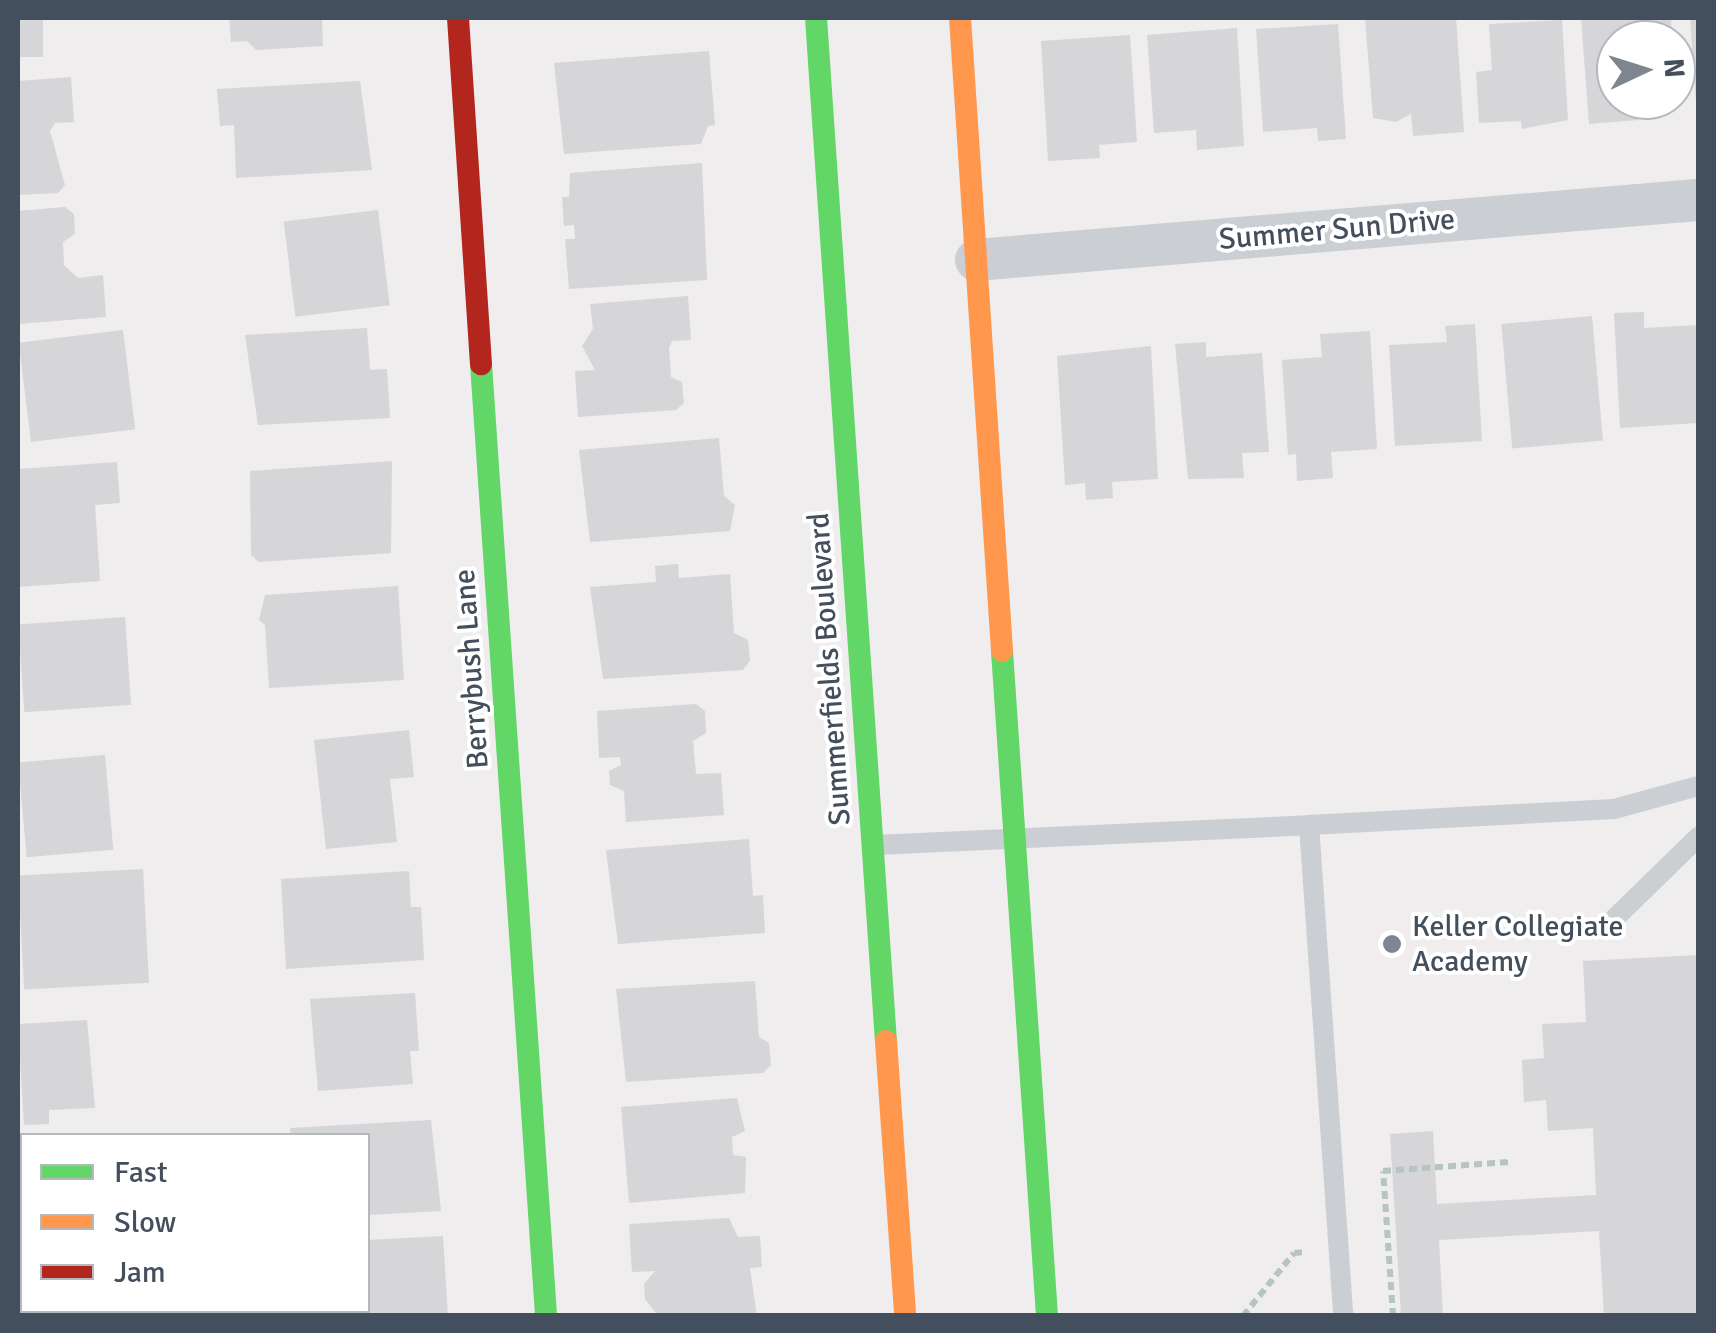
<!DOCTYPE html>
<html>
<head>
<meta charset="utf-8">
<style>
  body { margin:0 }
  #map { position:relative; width:1716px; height:1333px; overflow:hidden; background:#efeded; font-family:Signika,sans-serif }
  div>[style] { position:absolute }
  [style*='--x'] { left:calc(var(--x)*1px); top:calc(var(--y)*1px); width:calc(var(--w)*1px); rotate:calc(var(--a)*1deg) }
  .building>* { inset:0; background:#d6d5d7; transform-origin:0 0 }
  .path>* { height:6px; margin-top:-3px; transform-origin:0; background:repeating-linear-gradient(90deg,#b6c5c1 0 8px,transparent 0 13px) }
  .lane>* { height:20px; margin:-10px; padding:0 10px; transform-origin:10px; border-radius:10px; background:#cbced2 }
  .street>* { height:42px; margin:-21px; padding:0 21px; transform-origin:21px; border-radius:21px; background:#cbced2 }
  .fast>* { height:22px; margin:-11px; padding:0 11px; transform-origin:11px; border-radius:11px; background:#63d668 }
  .slow>* { height:22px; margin:-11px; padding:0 11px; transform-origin:11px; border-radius:11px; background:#ff974d }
  .jam>* { height:22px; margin:-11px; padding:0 11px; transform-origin:11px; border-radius:11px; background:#b3261e }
  .dots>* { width:28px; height:28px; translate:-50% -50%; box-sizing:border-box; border:5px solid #fff; border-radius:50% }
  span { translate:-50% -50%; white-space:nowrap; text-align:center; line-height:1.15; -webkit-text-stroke:8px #fff; paint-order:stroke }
  .street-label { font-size:30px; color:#434f5c }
  .poi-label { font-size:30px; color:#434f5c }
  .left { translate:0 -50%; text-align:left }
  .frame { position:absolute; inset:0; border:20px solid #434f5c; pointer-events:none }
  .legend { position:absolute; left:20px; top:1133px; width:350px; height:180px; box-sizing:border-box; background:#fff; border:2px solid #b4b9be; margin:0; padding:12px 18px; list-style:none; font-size:30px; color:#434f5c }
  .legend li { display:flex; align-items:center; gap:20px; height:50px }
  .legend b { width:50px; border:2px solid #b4b9be }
  .north { position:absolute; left:1596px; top:20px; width:100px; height:100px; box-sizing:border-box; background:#fff; border:2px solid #b4b9be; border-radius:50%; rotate:86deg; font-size:28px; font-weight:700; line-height:40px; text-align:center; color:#434f5c }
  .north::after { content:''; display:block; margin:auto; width:35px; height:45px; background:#7f868f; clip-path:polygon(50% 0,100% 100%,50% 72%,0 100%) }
</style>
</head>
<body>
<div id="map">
  <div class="building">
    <div style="left:18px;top:18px;width:25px;height:39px"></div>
    <div style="clip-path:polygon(229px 18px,322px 18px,323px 46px,256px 50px,247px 41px,231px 42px)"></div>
    <div style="clip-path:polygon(1456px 18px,1464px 132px,1413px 136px,1411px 114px,1396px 122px,1373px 118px,1365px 19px)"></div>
    <div style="clip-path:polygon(1581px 18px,1671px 18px,1672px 40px,1616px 40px,1616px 100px,1637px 100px,1638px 120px,1589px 124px)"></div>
    <div style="clip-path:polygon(1690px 18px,1698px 18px,1698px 103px,1696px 103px)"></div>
    <div style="clip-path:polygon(1562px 20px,1568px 120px,1522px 129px,1521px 121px,1479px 123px,1476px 72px,1492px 70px,1489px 24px)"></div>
    <div style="clip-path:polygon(1338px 24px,1346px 139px,1318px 141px,1317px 128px,1263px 132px,1256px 29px)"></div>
    <div style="clip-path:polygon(1237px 28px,1244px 146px,1197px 150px,1196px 130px,1154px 133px,1147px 35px)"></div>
    <div style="clip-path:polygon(1130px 35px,1137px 142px,1099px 145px,1100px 158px,1048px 161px,1041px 41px)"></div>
    <div style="clip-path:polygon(709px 51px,715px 125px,708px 126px,701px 144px,564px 154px,554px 63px)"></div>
    <div style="clip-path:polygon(71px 77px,74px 122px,55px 123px,50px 131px,65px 185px,58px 193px,18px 195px,18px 81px)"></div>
    <div style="clip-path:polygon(360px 81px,372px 170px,236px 178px,234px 125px,220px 126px,217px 89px)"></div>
    <div style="clip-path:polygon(702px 163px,707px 280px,569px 289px,565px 239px,575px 239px,574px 225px,564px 226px,562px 197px,569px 197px,570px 173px)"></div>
    <div style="clip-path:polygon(65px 207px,74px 214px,75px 234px,63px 242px,64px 265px,78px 278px,103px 275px,106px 317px,18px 324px,18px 211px)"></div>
    <div style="left:378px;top:210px;width:96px;height:95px;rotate:83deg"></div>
    <div style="clip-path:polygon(688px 296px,691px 340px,672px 341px,669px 348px,671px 377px,682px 382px,684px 403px,676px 410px,578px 417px,575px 371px,595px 370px,582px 346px,593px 329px,590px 304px)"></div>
    <div style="clip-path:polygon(1644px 312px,1644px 328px,1698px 325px,1698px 423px,1620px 428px,1614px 313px)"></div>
    <div style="left:1592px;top:316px;width:125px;height:91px;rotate:85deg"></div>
    <div style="clip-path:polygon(1475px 324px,1482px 441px,1395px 446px,1389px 345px,1447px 342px,1445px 326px)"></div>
    <div style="clip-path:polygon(367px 328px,370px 370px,387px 369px,390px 418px,258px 425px,245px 335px)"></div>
    <div style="left:123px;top:330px;width:100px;height:105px;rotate:83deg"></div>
    <div style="clip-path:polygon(1370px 331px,1377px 449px,1331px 452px,1333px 478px,1297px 481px,1296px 454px,1288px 455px,1282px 360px,1322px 357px,1320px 334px)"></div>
    <div style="clip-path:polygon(1206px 342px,1206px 357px,1262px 353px,1269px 452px,1242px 453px,1244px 478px,1188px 479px,1175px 344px)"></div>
    <div style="clip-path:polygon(1151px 346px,1158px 479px,1112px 482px,1113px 498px,1086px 500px,1085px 483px,1065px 485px,1057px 356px)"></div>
    <div style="clip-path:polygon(719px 438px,724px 496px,735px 505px,730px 531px,590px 542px,579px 450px)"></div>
    <div style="clip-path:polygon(392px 461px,391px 553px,259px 562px,251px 555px,250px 471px)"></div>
    <div style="clip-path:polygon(117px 462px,120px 503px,95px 505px,100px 581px,18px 587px,18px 469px)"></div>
    <div style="clip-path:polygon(678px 564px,679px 578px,730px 574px,734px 633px,748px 640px,750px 661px,743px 670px,603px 679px,590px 587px,656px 582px,655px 566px)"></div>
    <div style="clip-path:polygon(398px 586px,404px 680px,269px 688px,265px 625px,259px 620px,265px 595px)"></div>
    <div style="left:125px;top:617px;width:88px;height:107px;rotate:86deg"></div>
    <div style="clip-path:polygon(696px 704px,705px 711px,706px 733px,693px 741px,696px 774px,721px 773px,724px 815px,626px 822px,624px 791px,610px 785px,609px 771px,621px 765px,620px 757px,599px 758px,597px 711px)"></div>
    <div style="clip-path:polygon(409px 730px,414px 777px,390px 779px,397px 842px,326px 849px,314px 740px)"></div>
    <div style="left:105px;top:755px;width:95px;height:87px;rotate:85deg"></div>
    <div style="clip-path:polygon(749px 839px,753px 896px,763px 895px,765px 933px,618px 944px,606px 850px)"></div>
    <div style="left:143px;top:869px;width:114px;height:125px;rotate:87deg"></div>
    <div style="clip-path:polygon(409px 871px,411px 907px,421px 907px,424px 960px,286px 969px,281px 879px)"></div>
    <div style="clip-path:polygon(1698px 955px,1698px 1316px,1604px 1316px,1599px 1231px,1439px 1240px,1443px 1316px,1401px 1316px,1390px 1134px,1433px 1131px,1437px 1204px,1596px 1195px,1593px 1128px,1548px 1131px,1546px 1100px,1524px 1102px,1522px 1060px,1544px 1058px,1542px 1024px,1586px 1022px,1583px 961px)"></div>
    <div style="clip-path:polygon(755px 981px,759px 1037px,769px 1043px,771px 1065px,763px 1073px,626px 1082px,616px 989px)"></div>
    <div style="clip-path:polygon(415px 993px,419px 1051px,410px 1051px,413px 1084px,318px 1091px,310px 999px)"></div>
    <div style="clip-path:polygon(87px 1020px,95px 1108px,49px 1110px,49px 1124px,24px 1125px,18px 1024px)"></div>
    <div style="clip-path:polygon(737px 1098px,745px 1131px,732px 1137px,733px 1155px,746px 1157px,745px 1193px,629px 1203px,621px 1107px)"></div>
    <div style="clip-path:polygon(431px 1120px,441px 1211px,368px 1215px,368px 1136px,291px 1136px,290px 1128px)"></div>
    <div style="clip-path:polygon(729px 1218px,738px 1237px,760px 1236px,762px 1267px,750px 1268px,757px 1316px,658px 1316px,645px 1299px,644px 1284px,655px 1271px,632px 1272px,629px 1224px)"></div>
    <div style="clip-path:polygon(443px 1236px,448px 1316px,324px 1316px,324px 1310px,368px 1310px,368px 1240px)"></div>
    <div style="left:33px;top:1310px;width:142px;height:6px"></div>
  </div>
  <div class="path">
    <div style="--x:1243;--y:1316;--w:81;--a:-51"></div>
    <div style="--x:1294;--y:1253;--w:13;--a:-4"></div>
    <div style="--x:1393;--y:1316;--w:145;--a:-93.9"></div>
    <div style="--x:1383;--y:1171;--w:126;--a:-4.1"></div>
  </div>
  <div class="lane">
    <div style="--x:1309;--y:825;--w:305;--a:-3"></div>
    <div style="--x:1614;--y:809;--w:87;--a:-15.3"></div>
    <div style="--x:875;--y:845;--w:434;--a:-2.6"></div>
    <div style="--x:1309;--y:825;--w:492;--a:86"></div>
    <div style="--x:1611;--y:922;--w:122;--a:-44.3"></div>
  </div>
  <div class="street">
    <div style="--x:976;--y:260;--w:724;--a:-4.75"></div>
  </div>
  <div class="fast">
    <div style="--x:816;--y:18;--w:1025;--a:86.09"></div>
    <div style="--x:481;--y:364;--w:954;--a:86.09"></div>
    <div style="--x:1002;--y:651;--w:667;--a:86.13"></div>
  </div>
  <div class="slow">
    <div style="--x:960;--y:18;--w:634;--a:86.2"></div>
    <div style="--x:886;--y:1041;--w:276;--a:86"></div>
  </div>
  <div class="jam">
    <div style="--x:458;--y:18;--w:347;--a:86.2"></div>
  </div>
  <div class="dots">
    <div style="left:1392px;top:944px;background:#7f868f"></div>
  </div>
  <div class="street-label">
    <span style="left:1337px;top:230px;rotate:-5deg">Summer Sun Drive</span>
    <span style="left:472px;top:669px;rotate:-94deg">Berrybush Lane</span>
    <span style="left:830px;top:669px;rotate:-94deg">Summerfields Boulevard</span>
  </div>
  <div class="poi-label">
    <span class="left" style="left:1412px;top:944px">Keller Collegiate<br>Academy</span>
  </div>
  <div class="frame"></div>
  <ul class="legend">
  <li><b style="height:12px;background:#63d668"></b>Fast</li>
  <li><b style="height:12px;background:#ff974d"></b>Slow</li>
  <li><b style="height:12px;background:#b3261e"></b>Jam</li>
  </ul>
  <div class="north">N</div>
</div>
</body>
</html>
